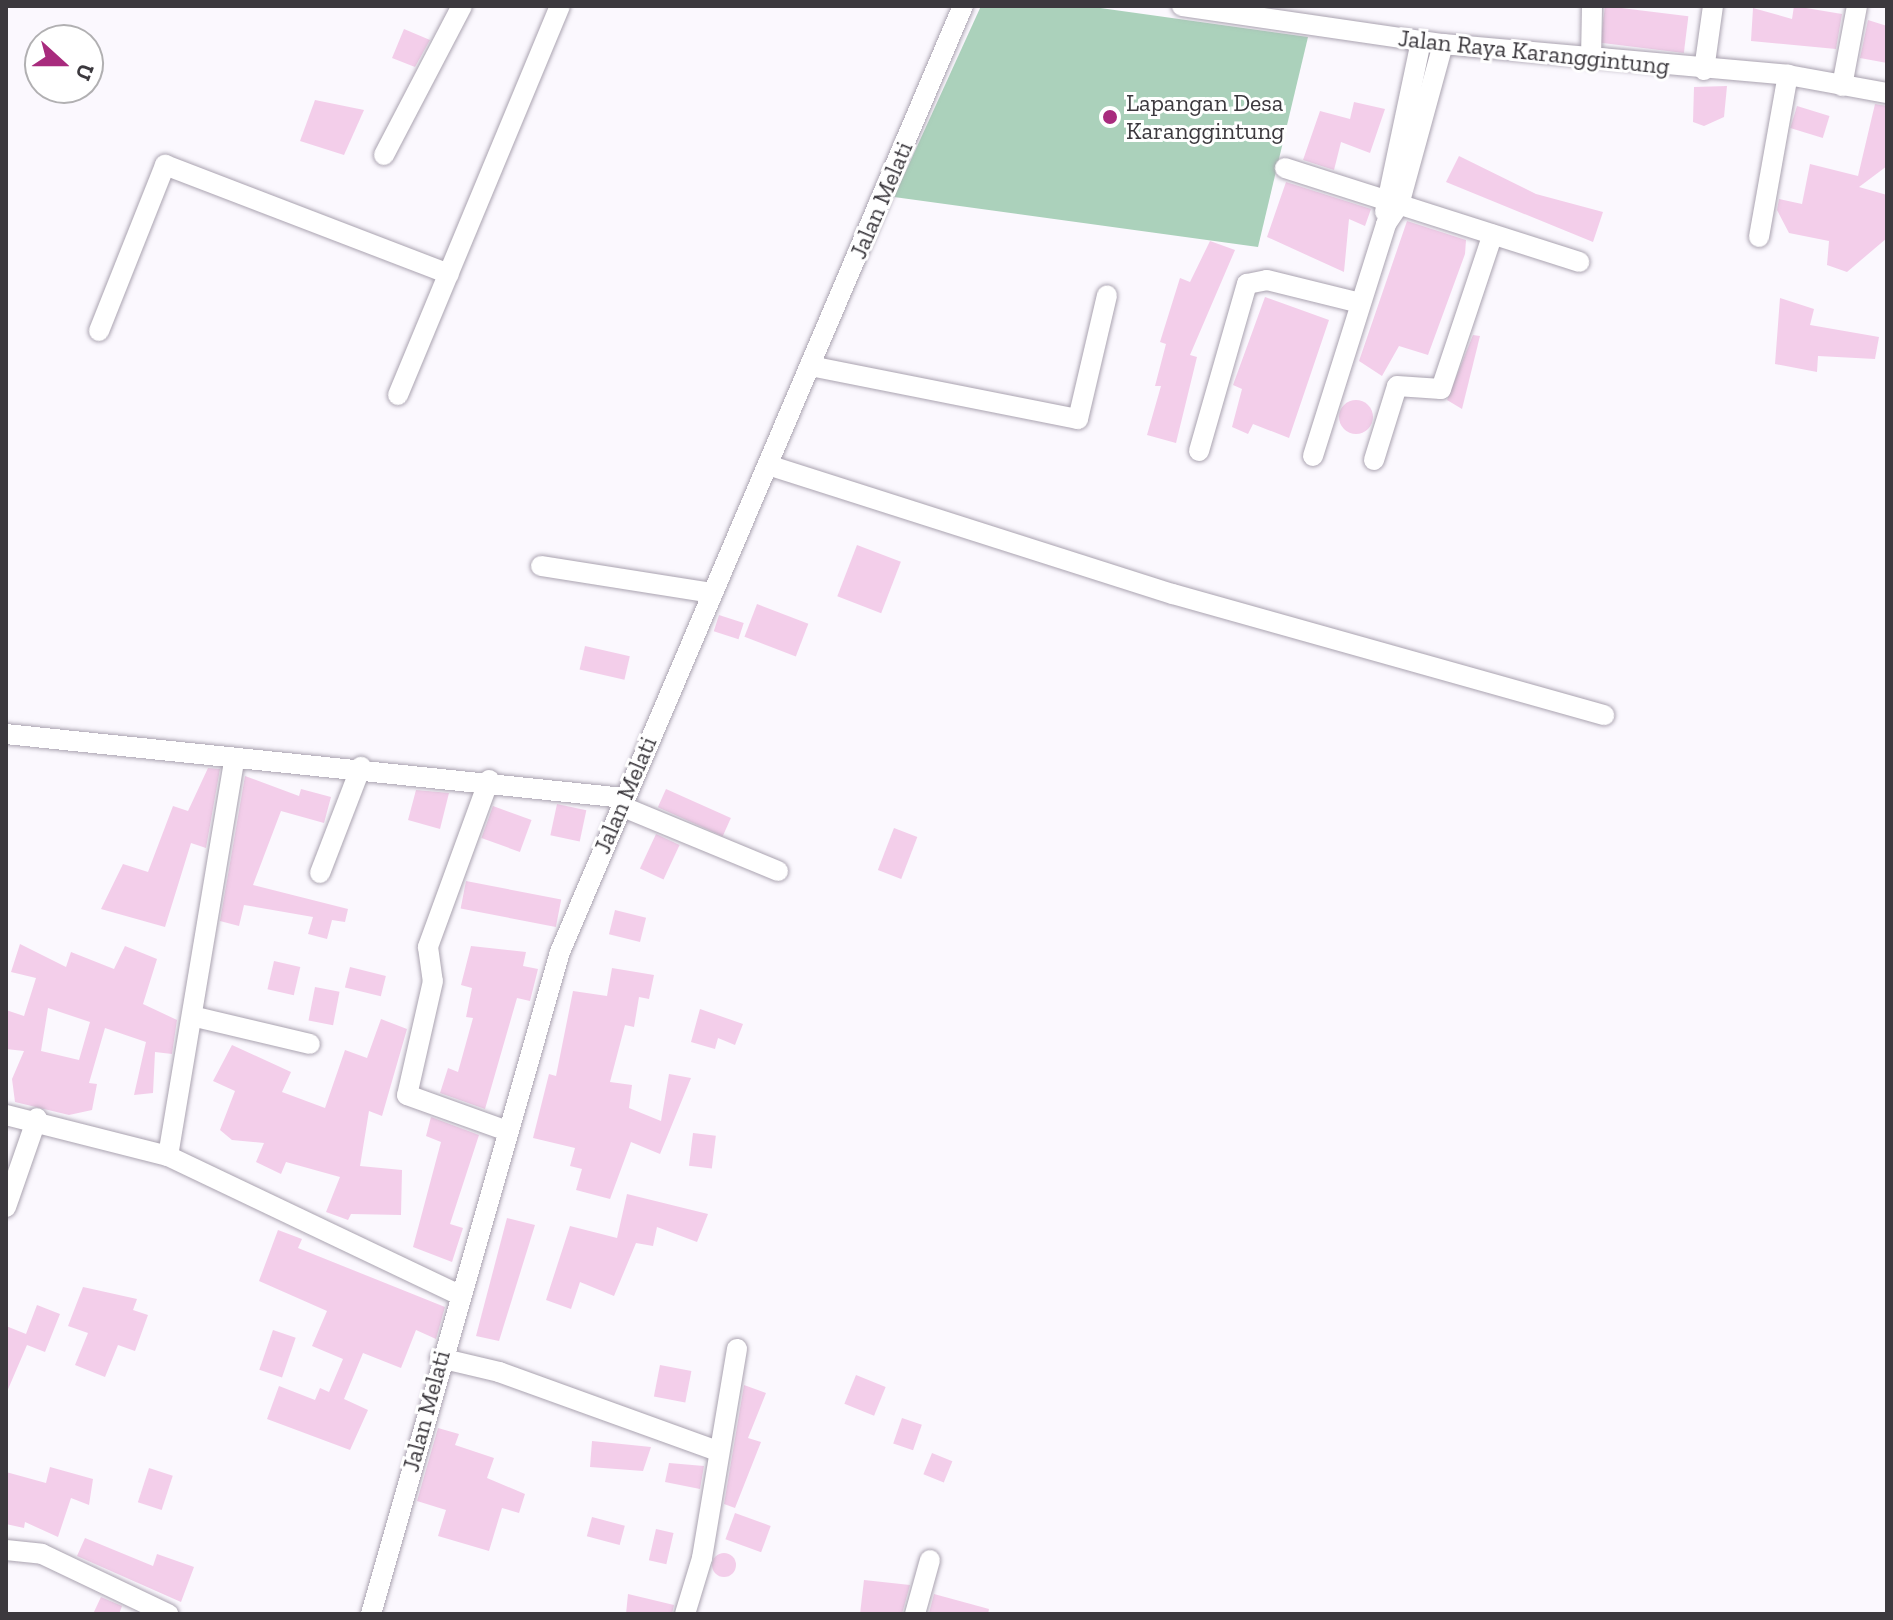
<!DOCTYPE html>
<html>
<head>
<meta charset="utf-8">
<style>
  body { margin:0 }
  #map { position:relative; width:1893px; height:1620px; overflow:hidden; background:#fbf8fe; font-family:"Zilla Slab",serif }
  div>[style] { position:absolute }
  [style*='--x'] { left:calc(var(--x)*1px); top:calc(var(--y)*1px); width:calc(var(--w)*1px); rotate:calc(var(--a)*1deg) }
  .green>* { inset:0; background:#abd1bb }
  .building>* { inset:0; background:#f3ceea; transform-origin:0 0 }
  .round { border-radius:50% }
  .roads { filter:drop-shadow(0 0 2px #aaa3b0) drop-shadow(0 0 2px #aaa3b0) }
  .street>* { height:20px; margin:-10px; padding:0 10px; transform-origin:10px; border-radius:10px; background:#fff }
  .dots>* { width:22px; height:22px; translate:-50% -50%; box-sizing:border-box; border:4px solid #fff; border-radius:50% }
  span { translate:-50% -50%; white-space:nowrap; text-align:center; line-height:1.15; -webkit-text-stroke:6px #fff; paint-order:stroke }
  .street-label { font-size:24px; color:#3c393e }
  .poi-label { font-size:24px; color:#3c393e }
  .left { translate:0 -50%; text-align:left }
  .frame { position:absolute; inset:0; border:8px solid #3c393e; pointer-events:none }
  .north { position:absolute; left:24px; top:24px; width:80px; height:80px; box-sizing:border-box; background:#fff; border:2px solid #b1b0b2; border-radius:50%; rotate:111deg; font-size:22px; font-weight:700; line-height:32px; text-align:center; color:#3c393e }
  .north::after { content:''; display:block; margin:auto; width:28px; height:36px; background:#a82b7d; clip-path:polygon(50% 0,100% 100%,50% 72%,0 100%) }
</style>
</head>
<body>
<div id="map">
  <div class="green">
    <div style="clip-path:polygon(981px 6px,1086px 6px,1308px 37px,1258px 247px,894px 197px)"></div>
  </div>
  <div class="building">
    <div style="left:1605px;top:6px;width:84px;height:37px;rotate:7deg"></div>
    <div style="clip-path:polygon(1794px 6px,1842px 14px,1836px 49px,1751px 41px,1753px 8px,1792px 19px)"></div>
    <div style="clip-path:polygon(1868px 20px,1887px 26px,1887px 63px,1860px 58px)"></div>
    <div style="clip-path:polygon(404px 29px,430px 40px,415px 67px,392px 58px)"></div>
    <div style="clip-path:polygon(1727px 86px,1724px 117px,1704px 126px,1693px 122px,1694px 87px)"></div>
    <div style="clip-path:polygon(315px 100px,364px 110px,344px 155px,300px 141px)"></div>
    <div style="clip-path:polygon(1354px 102px,1385px 109px,1370px 153px,1341px 142px,1334px 170px,1303px 160px,1320px 111px,1350px 119px)"></div>
    <div style="clip-path:polygon(1875px 104px,1887px 106px,1887px 166px,1859px 187px,1887px 195px,1887px 238px,1847px 272px,1827px 265px,1829px 241px,1789px 233px,1777px 210px,1779px 199px,1802px 204px,1810px 164px,1858px 176px)"></div>
    <div style="left:1797px;top:106px;width:34px;height:23px;rotate:17deg"></div>
    <div style="clip-path:polygon(1459px 156px,1536px 194px,1603px 212px,1593px 242px,1446px 182px)"></div>
    <div style="clip-path:polygon(1286px 182px,1371px 209px,1365px 226px,1349px 219px,1344px 272px,1267px 237px)"></div>
    <div style="clip-path:polygon(1407px 221px,1466px 240px,1465px 254px,1428px 355px,1399px 346px,1382px 376px,1359px 361px)"></div>
    <div style="clip-path:polygon(1210px 241px,1235px 250px,1190px 355px,1197px 357px,1176px 443px,1147px 435px,1161px 386px,1155px 386px,1166px 344px,1160px 342px,1180px 278px,1190px 282px)"></div>
    <div style="clip-path:polygon(1265px 297px,1329px 320px,1289px 438px,1253px 424px,1248px 434px,1232px 427px,1242px 389px,1233px 385px)"></div>
    <div style="clip-path:polygon(1780px 298px,1814px 309px,1810px 325px,1879px 337px,1875px 359px,1818px 356px,1817px 372px,1775px 364px)"></div>
    <div style="clip-path:polygon(1473px 335px,1480px 336px,1462px 409px,1447px 400px)"></div>
    <div class="round" style="left:1339px;top:400px;width:34px;height:34px"></div>
    <div style="left:857px;top:545px;width:47px;height:55px;rotate:21deg"></div>
    <div style="left:757px;top:604px;width:55px;height:35px;rotate:21deg"></div>
    <div style="left:719px;top:615px;width:26px;height:17px;rotate:18deg"></div>
    <div style="left:585px;top:646px;width:46px;height:24px;rotate:13deg"></div>
    <div style="clip-path:polygon(208px 768px,220px 769px,206px 848px,191px 843px,165px 927px,101px 909px,123px 864px,148px 872px,173px 806px,188px 811px)"></div>
    <div style="clip-path:polygon(245px 776px,299px 796px,301px 789px,331px 797px,324px 823px,281px 811px,253px 885px,348px 909px,345px 922px,332px 920px,327px 939px,308px 934px,313px 917px,244px 905px,239px 926px,220px 921px)"></div>
    <div style="left:666px;top:789px;width:71px;height:20px;rotate:24deg"></div>
    <div style="clip-path:polygon(416px 790px,449px 793px,440px 829px,408px 820px)"></div>
    <div style="left:557px;top:804px;width:30px;height:32px;rotate:12deg"></div>
    <div style="left:493px;top:806px;width:41px;height:34px;rotate:20deg"></div>
    <div style="left:894px;top:828px;width:25px;height:45px;rotate:21deg"></div>
    <div style="left:656px;top:834px;width:26px;height:38px;rotate:25deg"></div>
    <div style="left:466px;top:881px;width:97px;height:28px;rotate:11deg"></div>
    <div style="left:615px;top:910px;width:32px;height:25px;rotate:14deg"></div>
    <div style="clip-path:polygon(evenodd,20px 944px,66px 967px,71px 952px,114px 969px,125px 946px,157px 959px,143px 1004px,177px 1020px,172px 1054px,155px 1052px,153px 1093px,134px 1095px,146px 1042px,105px 1028px,89px 1083px,97px 1084px,92px 1110px,69px 1115px,15px 1102px,12px 1079px,24px 1051px,6px 1049px,6px 1010px,24px 1016px,36px 978px,11px 972px,20px 944px,48px 1008px,90px 1022px,79px 1060px,41px 1051px,48px 1008px)"></div>
    <div style="clip-path:polygon(471px 946px,526px 952px,523px 966px,538px 969px,530px 1001px,517px 998px,485px 1109px,440px 1093px,448px 1068px,458px 1072px,473px 1018px,466px 1017px,472px 988px,461px 985px)"></div>
    <div style="left:274px;top:961px;width:27px;height:29px;rotate:13deg"></div>
    <div style="left:350px;top:967px;width:37px;height:21px;rotate:14deg"></div>
    <div style="clip-path:polygon(612px 968px,654px 975px,649px 999px,639px 997px,634px 1027px,625px 1025px,610px 1082px,632px 1085px,629px 1108px,661px 1121px,669px 1074px,691px 1078px,660px 1154px,631px 1142px,610px 1199px,576px 1190px,582px 1169px,570px 1166px,575px 1148px,533px 1138px,549px 1074px,556px 1076px,573px 991px,607px 996px)"></div>
    <div style="left:315px;top:987px;width:25px;height:34px;rotate:11deg"></div>
    <div style="clip-path:polygon(700px 1009px,743px 1024px,735px 1045px,718px 1038px,715px 1049px,691px 1042px)"></div>
    <div style="clip-path:polygon(381px 1019px,407px 1029px,382px 1116px,369px 1111px,360px 1166px,402px 1170px,401px 1215px,351px 1214px,348px 1220px,326px 1212px,340px 1177px,286px 1162px,281px 1174px,256px 1162px,264px 1143px,232px 1140px,220px 1130px,235px 1091px,213px 1081px,232px 1045px,291px 1072px,282px 1092px,325px 1108px,345px 1050px,367px 1058px)"></div>
    <div style="clip-path:polygon(431px 1117px,479px 1135px,450px 1224px,463px 1228px,452px 1262px,413px 1247px,441px 1142px,426px 1136px)"></div>
    <div style="left:693px;top:1133px;width:23px;height:33px;rotate:7deg"></div>
    <div style="clip-path:polygon(627px 1194px,708px 1214px,697px 1242px,657px 1227px,653px 1246px,636px 1243px,614px 1296px,580px 1282px,571px 1309px,546px 1300px,570px 1226px,617px 1238px)"></div>
    <div style="clip-path:polygon(507px 1218px,535px 1225px,499px 1341px,476px 1336px)"></div>
    <div style="clip-path:polygon(278px 1230px,302px 1239px,298px 1248px,445px 1307px,436px 1339px,416px 1330px,401px 1368px,363px 1353px,344px 1399px,368px 1410px,350px 1450px,267px 1419px,279px 1386px,315px 1400px,320px 1388px,329px 1392px,343px 1359px,312px 1346px,327px 1311px,259px 1281px)"></div>
    <div style="clip-path:polygon(83px 1287px,137px 1299px,133px 1310px,148px 1315px,135px 1351px,118px 1345px,105px 1377px,75px 1365px,88px 1333px,68px 1326px)"></div>
    <div style="clip-path:polygon(37px 1305px,60px 1314px,45px 1352px,27px 1345px,6px 1394px,6px 1326px,26px 1334px)"></div>
    <div style="left:273px;top:1330px;width:24px;height:42px;rotate:19deg"></div>
    <div style="left:660px;top:1365px;width:32px;height:32px;rotate:11deg"></div>
    <div style="left:856px;top:1375px;width:32px;height:31px;rotate:22deg"></div>
    <div style="clip-path:polygon(744px 1385px,766px 1393px,748px 1438px,761px 1442px,735px 1508px,724px 1504px)"></div>
    <div style="left:902px;top:1418px;width:21px;height:27px;rotate:19deg"></div>
    <div style="clip-path:polygon(438px 1428px,459px 1434px,455px 1445px,494px 1458px,487px 1478px,525px 1494px,519px 1513px,502px 1508px,489px 1551px,438px 1536px,446px 1510px,417px 1501px)"></div>
    <div style="clip-path:polygon(592px 1441px,651px 1447px,643px 1471px,590px 1467px)"></div>
    <div style="left:932px;top:1453px;width:22px;height:23px;rotate:22deg"></div>
    <div style="clip-path:polygon(669px 1463px,704px 1466px,700px 1489px,665px 1482px)"></div>
    <div style="clip-path:polygon(50px 1467px,93px 1479px,89px 1505px,71px 1498px,58px 1537px,25px 1522px,24px 1528px,6px 1524px,6px 1472px,46px 1483px)"></div>
    <div style="left:149px;top:1468px;width:25px;height:36px;rotate:18deg"></div>
    <div style="left:735px;top:1513px;width:38px;height:28px;rotate:20deg"></div>
    <div style="left:592px;top:1517px;width:34px;height:20px;rotate:15deg"></div>
    <div style="left:656px;top:1529px;width:18px;height:32px;rotate:13deg"></div>
    <div style="clip-path:polygon(85px 1538px,153px 1566px,157px 1554px,194px 1567px,181px 1602px,77px 1556px)"></div>
    <div class="round" style="left:712px;top:1553px;width:24px;height:24px"></div>
    <div style="clip-path:polygon(864px 1580px,910px 1585px,902px 1614px,860px 1614px)"></div>
    <div style="clip-path:polygon(628px 1594px,674px 1605px,672px 1614px,626px 1614px)"></div>
    <div style="clip-path:polygon(934px 1594px,989px 1609px,988px 1614px,929px 1613px)"></div>
    <div style="clip-path:polygon(101px 1597px,122px 1606px,119px 1614px,93px 1614px)"></div>
  </div>
  <div class="roads">
    <div class="street">
      <div style="--x:1182;--y:6;--w:264;--a:8.3"></div>
      <div style="--x:1443;--y:44;--w:346;--a:5.1"></div>
      <div style="--x:1788;--y:75;--w:101;--a:10.3"></div>
      <div style="--x:1591;--y:59;--w:53;--a:-88.9"></div>
      <div style="--x:1704;--y:70;--w:65;--a:-82"></div>
      <div style="--x:1842;--y:86;--w:81;--a:-79.4"></div>
      <div style="--x:384;--y:155;--w:168;--a:-62.4"></div>
      <div style="--x:1285;--y:168;--w:309;--a:17.7"></div>
      <div style="--x:1385;--y:212;--w:175;--a:-78.1"></div>
      <div style="--x:1759;--y:237;--w:165;--a:-79.9"></div>
      <div style="--x:99;--y:331;--w:179;--a:-68.3"></div>
      <div style="--x:165;--y:165;--w:304;--a:21"></div>
      <div style="--x:810;--y:366;--w:273;--a:11.2"></div>
      <div style="--x:1078;--y:419;--w:127;--a:-76.8"></div>
      <div style="--x:398;--y:395;--w:421;--a:-67.4"></div>
      <div style="--x:1199;--y:451;--w:174;--a:-74"></div>
      <div style="--x:1247;--y:284;--w:20;--a:-11"></div>
      <div style="--x:1267;--y:280;--w:96;--a:13.9"></div>
      <div style="--x:1313;--y:456;--w:243;--a:-72.5"></div>
      <div style="--x:1386;--y:224;--w:23;--a:-56"></div>
      <div style="--x:1399;--y:205;--w:167;--a:-74.7"></div>
      <div style="--x:1374;--y:460;--w:77;--a:-72.7"></div>
      <div style="--x:1397;--y:386;--w:44;--a:3.9"></div>
      <div style="--x:1441;--y:389;--w:163;--a:-71.5"></div>
      <div style="--x:768;--y:465;--w:425;--a:17.7"></div>
      <div style="--x:1173;--y:594;--w:448;--a:15.7"></div>
      <div style="--x:541;--y:566;--w:172;--a:9"></div>
      <div style="--x:6;--y:734;--w:621;--a:5.91"></div>
      <div style="--x:489;--y:780;--w:178;--a:110.1"></div>
      <div style="--x:428;--y:947;--w:34;--a:82"></div>
      <div style="--x:433;--y:981;--w:117;--a:102.8"></div>
      <div style="--x:407;--y:1095;--w:104;--a:19.7"></div>
      <div style="--x:621;--y:806;--w:170;--a:22.5"></div>
      <div style="--x:320;--y:873;--w:114;--a:-68.9"></div>
      <div style="--x:196;--y:1017;--w:117;--a:13.3"></div>
      <div style="--x:6;--y:1115;--w:167;--a:14.2"></div>
      <div style="--x:168;--y:1156;--w:320;--a:25.5"></div>
      <div style="--x:168;--y:1156;--w:399;--a:-80.5"></div>
      <div style="--x:6;--y:1207;--w:94;--a:-70.8"></div>
      <div style="--x:440;--y:1358;--w:61;--a:13.3"></div>
      <div style="--x:499;--y:1372;--w:229;--a:19.9"></div>
      <div style="--x:6;--y:1550;--w:36;--a:6"></div>
      <div style="--x:42;--y:1554;--w:140;--a:25.5"></div>
      <div style="--x:371;--y:1614;--w:688;--a:-74.07"></div>
      <div style="--x:560;--y:952;--w:1028;--a:-66.93"></div>
      <div style="--x:685;--y:1614;--w:59;--a:-73.1"></div>
      <div style="--x:702;--y:1558;--w:212;--a:-80.5"></div>
      <div style="--x:915;--y:1614;--w:56;--a:-74.5"></div>
    </div>
  </div>
  <div class="dots">
    <div style="left:1110px;top:117px;background:#a82b7d"></div>
  </div>
  <div class="street-label">
    <span style="left:1534px;top:52px;rotate:6deg">Jalan Raya Karanggintung</span>
    <span style="left:881px;top:200px;rotate:-67deg">Jalan Melati</span>
    <span style="left:625px;top:795px;rotate:-67deg">Jalan Melati</span>
    <span style="left:426px;top:1411px;rotate:-75deg">Jalan Melati</span>
  </div>
  <div class="poi-label">
    <span class="left" style="left:1126px;top:117px">Lapangan Desa<br>Karanggintung</span>
  </div>
  <div class="frame"></div>
  <div class="north">U</div>
</div>
</body>
</html>
